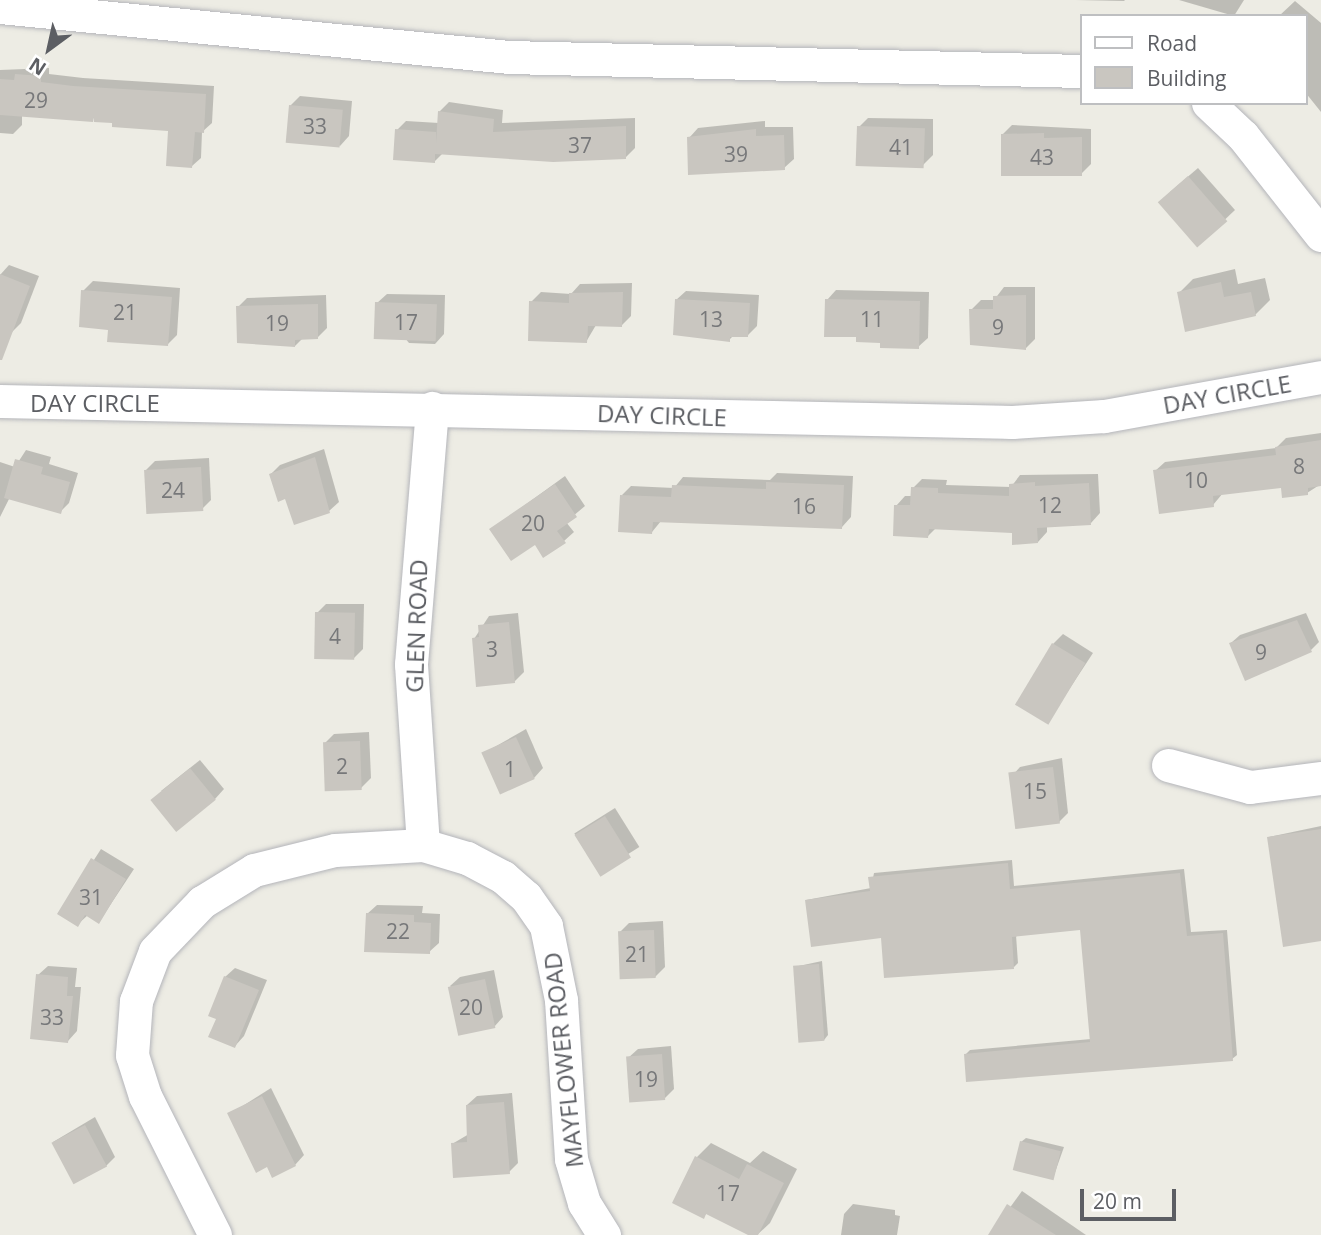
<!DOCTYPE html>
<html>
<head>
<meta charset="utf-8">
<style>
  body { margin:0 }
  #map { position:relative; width:1321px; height:1235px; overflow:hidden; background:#edece4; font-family:"Open Sans",sans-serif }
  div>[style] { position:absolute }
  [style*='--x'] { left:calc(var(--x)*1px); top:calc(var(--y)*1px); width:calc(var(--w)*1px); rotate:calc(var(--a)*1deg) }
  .shadow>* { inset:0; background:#0003; transform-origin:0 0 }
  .building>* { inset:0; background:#c9c6c0; transform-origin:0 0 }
  .roads { filter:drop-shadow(0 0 2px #b4b5ba) drop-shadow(0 0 2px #b4b5ba) }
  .street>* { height:33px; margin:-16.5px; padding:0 16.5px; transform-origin:16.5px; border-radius:16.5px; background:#fff }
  span { translate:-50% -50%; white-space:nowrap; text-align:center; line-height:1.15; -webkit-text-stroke:5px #fff; paint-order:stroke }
  .number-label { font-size:21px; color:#77787a }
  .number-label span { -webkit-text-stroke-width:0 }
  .street-label { font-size:24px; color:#5c5e63 }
  .legend { position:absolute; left:1080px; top:14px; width:228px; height:91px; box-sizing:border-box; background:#fff; border:2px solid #bebfc1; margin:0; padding:9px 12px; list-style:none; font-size:21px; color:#5c5e63 }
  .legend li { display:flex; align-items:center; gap:14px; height:35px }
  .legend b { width:35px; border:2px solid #bebfc1 }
  .north { position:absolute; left:14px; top:14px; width:70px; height:70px; -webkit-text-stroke:5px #fff; paint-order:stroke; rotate:213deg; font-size:19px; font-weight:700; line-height:28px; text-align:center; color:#5c5e63 }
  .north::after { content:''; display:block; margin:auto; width:24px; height:32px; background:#5c5e63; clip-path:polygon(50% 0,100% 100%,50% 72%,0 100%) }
  .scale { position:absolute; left:1080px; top:1189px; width:96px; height:32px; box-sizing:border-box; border:4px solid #5c5e63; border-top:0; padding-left:9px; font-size:21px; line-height:24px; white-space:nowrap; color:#5c5e63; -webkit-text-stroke:5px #fff; paint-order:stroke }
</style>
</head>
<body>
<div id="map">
  <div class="shadow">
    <div style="clip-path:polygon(1075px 0,1125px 0,1124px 1px)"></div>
    <div style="clip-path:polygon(1179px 0,1244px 0,1234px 16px)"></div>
    <div style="clip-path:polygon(1295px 1px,1321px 23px,1321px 112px,1305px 92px,1305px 16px,1279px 16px)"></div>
    <div style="clip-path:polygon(49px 68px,49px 74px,83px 78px,214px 86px,212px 123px,202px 132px,201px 158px,192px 166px,170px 129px,96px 115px,92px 120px,22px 115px,22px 125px,13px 134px,0 133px,0 70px)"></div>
    <div style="clip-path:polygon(300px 96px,352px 101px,349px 136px,340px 146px,290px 106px)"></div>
    <div style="clip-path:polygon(449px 102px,503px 110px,502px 123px,635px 118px,635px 148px,626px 157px,443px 153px,435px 161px,397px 130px,406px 121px,439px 123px,439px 112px)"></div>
    <div style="clip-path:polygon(868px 118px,933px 119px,933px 155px,923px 165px,859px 127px)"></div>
    <div style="clip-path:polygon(765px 121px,765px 127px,793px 127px,794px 159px,784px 168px,689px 138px,698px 128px)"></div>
    <div style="clip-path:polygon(1012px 125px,1091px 129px,1091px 164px,1081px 174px,1002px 135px)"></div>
    <div style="clip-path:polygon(1198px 168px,1235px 210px,1198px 245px,1170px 192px)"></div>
    <div style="clip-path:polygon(9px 265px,39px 276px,21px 323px,11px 333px,0 329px,0 275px)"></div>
    <div style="clip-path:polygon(1235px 269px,1238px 284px,1265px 278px,1270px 300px,1255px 315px,1179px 293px,1193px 279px)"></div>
    <div style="clip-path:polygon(93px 281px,180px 288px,177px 335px,167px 345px,83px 291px)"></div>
    <div style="clip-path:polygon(632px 283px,631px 316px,622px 325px,596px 325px,586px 342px,531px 302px,541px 292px,571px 294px,580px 284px)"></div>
    <div style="clip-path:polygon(1004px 287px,1035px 287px,1035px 339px,1026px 348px,971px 310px,981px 300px,994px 300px)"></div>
    <div style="clip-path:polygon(836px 290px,929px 292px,928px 338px,918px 347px,858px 336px,827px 300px)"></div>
    <div style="clip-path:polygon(686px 291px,759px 295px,757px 326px,747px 336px,734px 335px,729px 340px,676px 300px)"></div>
    <div style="clip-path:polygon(387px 294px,445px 295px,444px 334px,435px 344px,409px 343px,377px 303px)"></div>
    <div style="clip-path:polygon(326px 295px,327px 328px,318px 337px,303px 338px,295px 346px,238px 307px,247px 298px)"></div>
    <div style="clip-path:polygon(1321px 433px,1321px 484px,1307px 493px,1282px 486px,1223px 493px,1213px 505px,1155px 471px,1165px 462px,1276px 448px,1286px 438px)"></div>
    <div style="clip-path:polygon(324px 449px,339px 502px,329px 511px,271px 474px,280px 465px)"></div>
    <div style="clip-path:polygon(26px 450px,51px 457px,49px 464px,78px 473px,69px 503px,60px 512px,10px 497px,0 517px,0 462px,15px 467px)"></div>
    <div style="clip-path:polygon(209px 458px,211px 500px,202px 509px,146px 470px,155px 461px)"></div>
    <div style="clip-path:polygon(777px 473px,853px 476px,851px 517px,842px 527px,661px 521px,652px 532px,622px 495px,631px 486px,674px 488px,683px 477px,770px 480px)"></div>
    <div style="clip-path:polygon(1098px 474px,1100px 513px,1091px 523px,1047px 526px,1047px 532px,1038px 542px,1013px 531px,936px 528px,928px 536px,896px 506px,905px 496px,913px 496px,913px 488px,922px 479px,947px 480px,946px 485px,1011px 487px,1020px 475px)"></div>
    <div style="clip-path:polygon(565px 476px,585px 506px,566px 522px,574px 532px,564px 541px,535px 543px,492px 529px)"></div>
    <div style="clip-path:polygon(326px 604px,364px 604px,363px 649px,354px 658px,317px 613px)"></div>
    <div style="clip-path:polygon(518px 613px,524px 672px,514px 682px,474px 639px,489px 616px)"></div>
    <div style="clip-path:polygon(1306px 613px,1319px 642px,1311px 650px,1231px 643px,1240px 635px)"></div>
    <div style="clip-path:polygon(1063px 634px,1093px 653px,1047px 723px,1053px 644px)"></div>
    <div style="clip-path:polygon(526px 729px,543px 768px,534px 778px,484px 753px)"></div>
    <div style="clip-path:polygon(369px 732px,371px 778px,361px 788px,325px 743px,334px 734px)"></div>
    <div style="clip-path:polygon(1062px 758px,1068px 813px,1059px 822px,1011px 777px,1020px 767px)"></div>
    <div style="clip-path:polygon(200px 760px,224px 789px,215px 799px,161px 791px)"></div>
    <div style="left:615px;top:808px;width:46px;height:48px;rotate:58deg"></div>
    <div style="clip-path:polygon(1321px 826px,1321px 939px,1269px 837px)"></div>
    <div style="clip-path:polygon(101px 849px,134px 869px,99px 922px,88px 915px,77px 925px,59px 914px)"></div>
    <div style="clip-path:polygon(1012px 860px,1014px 886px,1184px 869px,1191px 932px,1227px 930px,1237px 1055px,1232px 1059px,966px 1054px,970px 1050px,1091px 1039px,1081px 928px,1016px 935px,1018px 963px,1014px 967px,882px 936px,806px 900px,871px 888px,874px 873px)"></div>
    <div style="clip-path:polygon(377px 905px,423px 906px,422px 913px,440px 914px,439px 943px,429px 952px,367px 914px)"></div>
    <div style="clip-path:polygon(663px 921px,665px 967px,655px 977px,620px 932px,629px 923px)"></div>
    <div style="clip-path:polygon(822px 961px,828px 1035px,824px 1040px,794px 967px)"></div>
    <div style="clip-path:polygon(48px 966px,77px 968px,75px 987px,81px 987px,77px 1031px,68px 1041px,38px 975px)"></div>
    <div style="clip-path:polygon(235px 968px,267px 980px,244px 1036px,235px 1046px,218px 1018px,225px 977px)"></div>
    <div style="clip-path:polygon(494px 970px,503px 1017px,494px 1027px,450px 986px,460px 977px)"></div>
    <div style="clip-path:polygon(671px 1046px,674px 1089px,665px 1098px,628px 1058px,638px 1049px)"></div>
    <div style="clip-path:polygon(271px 1088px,304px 1155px,295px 1165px,230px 1114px)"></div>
    <div style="clip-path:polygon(512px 1093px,518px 1163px,509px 1172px,452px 1144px,469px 1134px,467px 1105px,477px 1096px)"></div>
    <div style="clip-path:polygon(95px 1117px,115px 1157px,106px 1166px,53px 1142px)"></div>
    <div style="clip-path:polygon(1026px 1138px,1064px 1147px,1053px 1178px,1021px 1142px)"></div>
    <div style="clip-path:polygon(711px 1143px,750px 1163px,763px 1151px,797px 1169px,770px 1223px,757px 1235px,708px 1212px,703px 1217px,697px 1157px)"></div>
    <div style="clip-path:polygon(1022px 1191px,1086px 1235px,990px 1235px)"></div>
    <div style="clip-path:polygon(853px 1204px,895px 1210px,895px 1215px,900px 1216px,897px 1235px,841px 1235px,844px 1214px)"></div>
  </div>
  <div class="building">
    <div style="clip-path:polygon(15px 74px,41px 76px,41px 82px,73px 86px,206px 94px,204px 133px,195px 132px,192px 168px,166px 166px,168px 131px,112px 127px,112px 123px,94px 122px,94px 117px,93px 122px,0 115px,0 79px,14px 80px)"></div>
    <div style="left:289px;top:105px;width:54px;height:38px;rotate:5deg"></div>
    <div style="clip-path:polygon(438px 111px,494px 119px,493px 132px,626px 126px,626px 159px,553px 162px,435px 154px,435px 163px,393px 160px,395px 129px,436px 132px,436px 143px)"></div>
    <div style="left:857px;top:126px;width:68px;height:40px;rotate:2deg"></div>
    <div style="clip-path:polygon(756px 129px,756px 136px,784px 135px,785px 170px,688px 175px,687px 137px)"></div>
    <div style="clip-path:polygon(1044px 133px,1044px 138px,1082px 137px,1082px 176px,1001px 176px,1001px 134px)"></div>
    <div style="left:1188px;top:176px;width:60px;height:40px;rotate:49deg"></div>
    <div style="clip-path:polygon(0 274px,30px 286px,2px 360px,0 360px)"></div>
    <div style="clip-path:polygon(1221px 282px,1224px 297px,1251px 292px,1256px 316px,1185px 332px,1177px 292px)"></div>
    <div style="clip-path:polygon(81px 290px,172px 297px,168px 346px,107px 342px,108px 330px,79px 327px)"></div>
    <div style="clip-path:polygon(623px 292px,622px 327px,588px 326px,587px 343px,528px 341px,529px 301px,569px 303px,569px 293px)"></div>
    <div style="clip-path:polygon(1026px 295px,1026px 350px,970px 345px,969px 309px,993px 309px,993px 296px)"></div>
    <div style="clip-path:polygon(675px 299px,750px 303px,748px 337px,730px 337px,730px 342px,673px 335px)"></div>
    <div style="clip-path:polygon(825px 299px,920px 301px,919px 349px,880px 348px,880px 343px,856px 342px,856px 337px,824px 337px)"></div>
    <div style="left:375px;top:302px;width:62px;height:37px;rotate:2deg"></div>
    <div style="clip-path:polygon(318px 304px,318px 339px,295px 340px,295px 347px,237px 343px,236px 306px)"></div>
    <div style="clip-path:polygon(1321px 440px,1321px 486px,1308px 488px,1308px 495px,1282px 498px,1281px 488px,1213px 496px,1214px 507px,1159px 514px,1153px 470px,1276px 455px,1275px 447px)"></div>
    <div style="clip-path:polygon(315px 457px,330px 513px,294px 525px,285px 499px,278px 502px,269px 474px)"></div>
    <div style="clip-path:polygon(15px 459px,43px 467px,41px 474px,70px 482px,61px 514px,4px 498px)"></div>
    <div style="left:201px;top:467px;width:44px;height:57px;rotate:87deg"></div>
    <div style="clip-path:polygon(766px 482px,844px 485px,842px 529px,653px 522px,652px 534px,618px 532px,620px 495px,671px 497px,672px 485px,766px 489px)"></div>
    <div style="clip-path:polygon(1035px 482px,1035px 486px,1089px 483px,1091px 525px,1037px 528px,1038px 543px,1012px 545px,1012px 533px,929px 529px,928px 538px,893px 536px,894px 505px,910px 505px,911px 487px,938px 488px,938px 493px,1009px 496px,1009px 484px)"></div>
    <div style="clip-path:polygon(555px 484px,577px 517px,557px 531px,566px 543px,543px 558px,535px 545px,511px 561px,489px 529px)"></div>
    <div style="left:315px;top:612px;width:40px;height:47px;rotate:1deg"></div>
    <div style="clip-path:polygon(1297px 620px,1312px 652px,1245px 681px,1229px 643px)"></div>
    <div style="clip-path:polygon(509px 622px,515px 683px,476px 687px,472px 638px,479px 637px,478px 625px)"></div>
    <div style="left:1052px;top:643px;width:39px;height:72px;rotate:31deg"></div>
    <div style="left:516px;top:737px;width:46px;height:38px;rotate:66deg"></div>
    <div style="left:360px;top:741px;width:49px;height:37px;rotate:88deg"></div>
    <div style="left:1053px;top:767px;width:57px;height:45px;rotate:83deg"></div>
    <div style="left:190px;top:768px;width:41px;height:51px;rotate:51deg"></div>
    <div style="left:605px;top:816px;width:49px;height:36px;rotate:58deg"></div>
    <div style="clip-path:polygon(1321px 829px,1321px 941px,1283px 947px,1267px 837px)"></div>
    <div style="clip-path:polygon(91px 858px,126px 879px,99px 924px,85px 915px,78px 927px,57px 914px)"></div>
    <div style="clip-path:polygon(1008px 863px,1010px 889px,1180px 873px,1187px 936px,1223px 933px,1233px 1061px,966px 1082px,964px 1054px,1090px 1042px,1080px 930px,1012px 937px,1014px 969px,884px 978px,881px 938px,811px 947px,805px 900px,870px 891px,868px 877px)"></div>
    <div style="clip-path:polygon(366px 913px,414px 915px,414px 922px,431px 923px,430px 954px,364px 952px)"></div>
    <div style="left:654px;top:930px;width:48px;height:36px;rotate:88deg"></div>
    <div style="left:819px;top:964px;width:77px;height:26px;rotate:86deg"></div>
    <div style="clip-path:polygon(36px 974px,68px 977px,67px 996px,73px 996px,68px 1043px,30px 1039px)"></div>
    <div style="clip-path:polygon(224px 976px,259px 990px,235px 1048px,208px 1037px,216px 1019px,208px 1016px)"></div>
    <div style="left:485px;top:979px;width:50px;height:38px;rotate:78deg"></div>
    <div style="left:662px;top:1054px;width:46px;height:36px;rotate:86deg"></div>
    <div style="clip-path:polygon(262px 1096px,296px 1166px,272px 1178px,267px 1167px,256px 1173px,227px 1113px)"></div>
    <div style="clip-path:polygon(504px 1102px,510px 1174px,453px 1178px,451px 1143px,467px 1142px,466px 1105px)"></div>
    <div style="left:85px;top:1125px;width:47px;height:38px;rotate:62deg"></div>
    <div style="left:1020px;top:1141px;width:42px;height:30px;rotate:14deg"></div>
    <div style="clip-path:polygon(695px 1156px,739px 1179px,747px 1164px,784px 1183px,758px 1235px,748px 1235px,706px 1214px,704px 1219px,672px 1203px)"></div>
    <div style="clip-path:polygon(1007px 1204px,1056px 1235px,988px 1235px)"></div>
  </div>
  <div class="roads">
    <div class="street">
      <div style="--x:0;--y:7;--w:511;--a:5.61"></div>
      <div style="--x:509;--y:57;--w:572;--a:1.4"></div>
      <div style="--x:1208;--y:103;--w:48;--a:43.3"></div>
      <div style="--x:1243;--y:136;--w:126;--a:51.8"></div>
      <div style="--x:0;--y:401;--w:1012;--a:1.19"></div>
      <div style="--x:1012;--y:422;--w:92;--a:-3.7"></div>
      <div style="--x:1104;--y:416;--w:220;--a:-10.2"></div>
      <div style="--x:1168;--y:765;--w:85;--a:15"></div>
      <div style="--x:1250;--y:787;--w:72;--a:-7.2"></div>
      <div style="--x:423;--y:845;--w:181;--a:-93.8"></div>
      <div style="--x:411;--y:664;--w:257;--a:-85.3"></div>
      <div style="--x:215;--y:1235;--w:156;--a:-116.7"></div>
      <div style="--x:145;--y:1096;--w:43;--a:-107.6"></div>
      <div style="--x:132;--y:1055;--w:54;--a:-85.8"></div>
      <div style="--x:136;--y:1001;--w:53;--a:-69.2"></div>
      <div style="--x:155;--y:951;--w:68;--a:-46.2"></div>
      <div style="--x:202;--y:902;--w:61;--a:-31.6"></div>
      <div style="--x:254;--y:870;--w:83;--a:-13.9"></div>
      <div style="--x:335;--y:850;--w:88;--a:-3.3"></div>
      <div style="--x:423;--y:845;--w:46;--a:16.5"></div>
      <div style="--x:467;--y:858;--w:41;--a:27.8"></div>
      <div style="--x:503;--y:877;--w:30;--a:41"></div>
      <div style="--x:526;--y:897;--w:35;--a:55"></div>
      <div style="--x:546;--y:926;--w:76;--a:78.5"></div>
      <div style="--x:561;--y:1000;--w:159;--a:86.4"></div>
      <div style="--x:571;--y:1159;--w:46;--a:73.5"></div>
      <div style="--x:584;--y:1203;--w:38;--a:58"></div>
    </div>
  </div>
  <div class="number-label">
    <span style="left:36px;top:100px">29</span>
    <span style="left:315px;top:126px">33</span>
    <span style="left:580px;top:145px">37</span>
    <span style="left:901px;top:147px">41</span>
    <span style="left:736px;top:154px">39</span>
    <span style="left:1042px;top:157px">43</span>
    <span style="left:125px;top:312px">21</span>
    <span style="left:711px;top:319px">13</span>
    <span style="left:872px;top:319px">11</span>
    <span style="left:406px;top:322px">17</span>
    <span style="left:277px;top:323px">19</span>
    <span style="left:998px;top:327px">9</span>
    <span style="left:1299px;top:466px">8</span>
    <span style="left:1196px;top:480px">10</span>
    <span style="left:173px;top:490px">24</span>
    <span style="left:1050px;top:505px">12</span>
    <span style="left:804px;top:506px">16</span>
    <span style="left:533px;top:523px">20</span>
    <span style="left:335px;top:636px">4</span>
    <span style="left:492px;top:649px">3</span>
    <span style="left:1261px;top:652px">9</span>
    <span style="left:342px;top:766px">2</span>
    <span style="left:510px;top:769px">1</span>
    <span style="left:1035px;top:791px">15</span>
    <span style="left:91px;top:897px">31</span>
    <span style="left:398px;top:931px">22</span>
    <span style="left:637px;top:954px">21</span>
    <span style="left:471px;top:1007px">20</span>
    <span style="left:52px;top:1017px">33</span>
    <span style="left:646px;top:1079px">19</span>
    <span style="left:728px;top:1193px">17</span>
  </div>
  <div class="street-label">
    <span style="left:1227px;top:394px;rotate:-10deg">DAY CIRCLE</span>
    <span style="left:95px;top:403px">DAY CIRCLE</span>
    <span style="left:662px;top:415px;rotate:2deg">DAY CIRCLE</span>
    <span style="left:416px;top:626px;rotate:-88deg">GLEN ROAD</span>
    <span style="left:563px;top:1060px;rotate:-96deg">MAYFLOWER ROAD</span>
  </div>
  <ul class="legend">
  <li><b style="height:9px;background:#fff"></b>Road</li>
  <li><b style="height:19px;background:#c9c6c0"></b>Building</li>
  </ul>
  <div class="north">N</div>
  <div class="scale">20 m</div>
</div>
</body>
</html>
